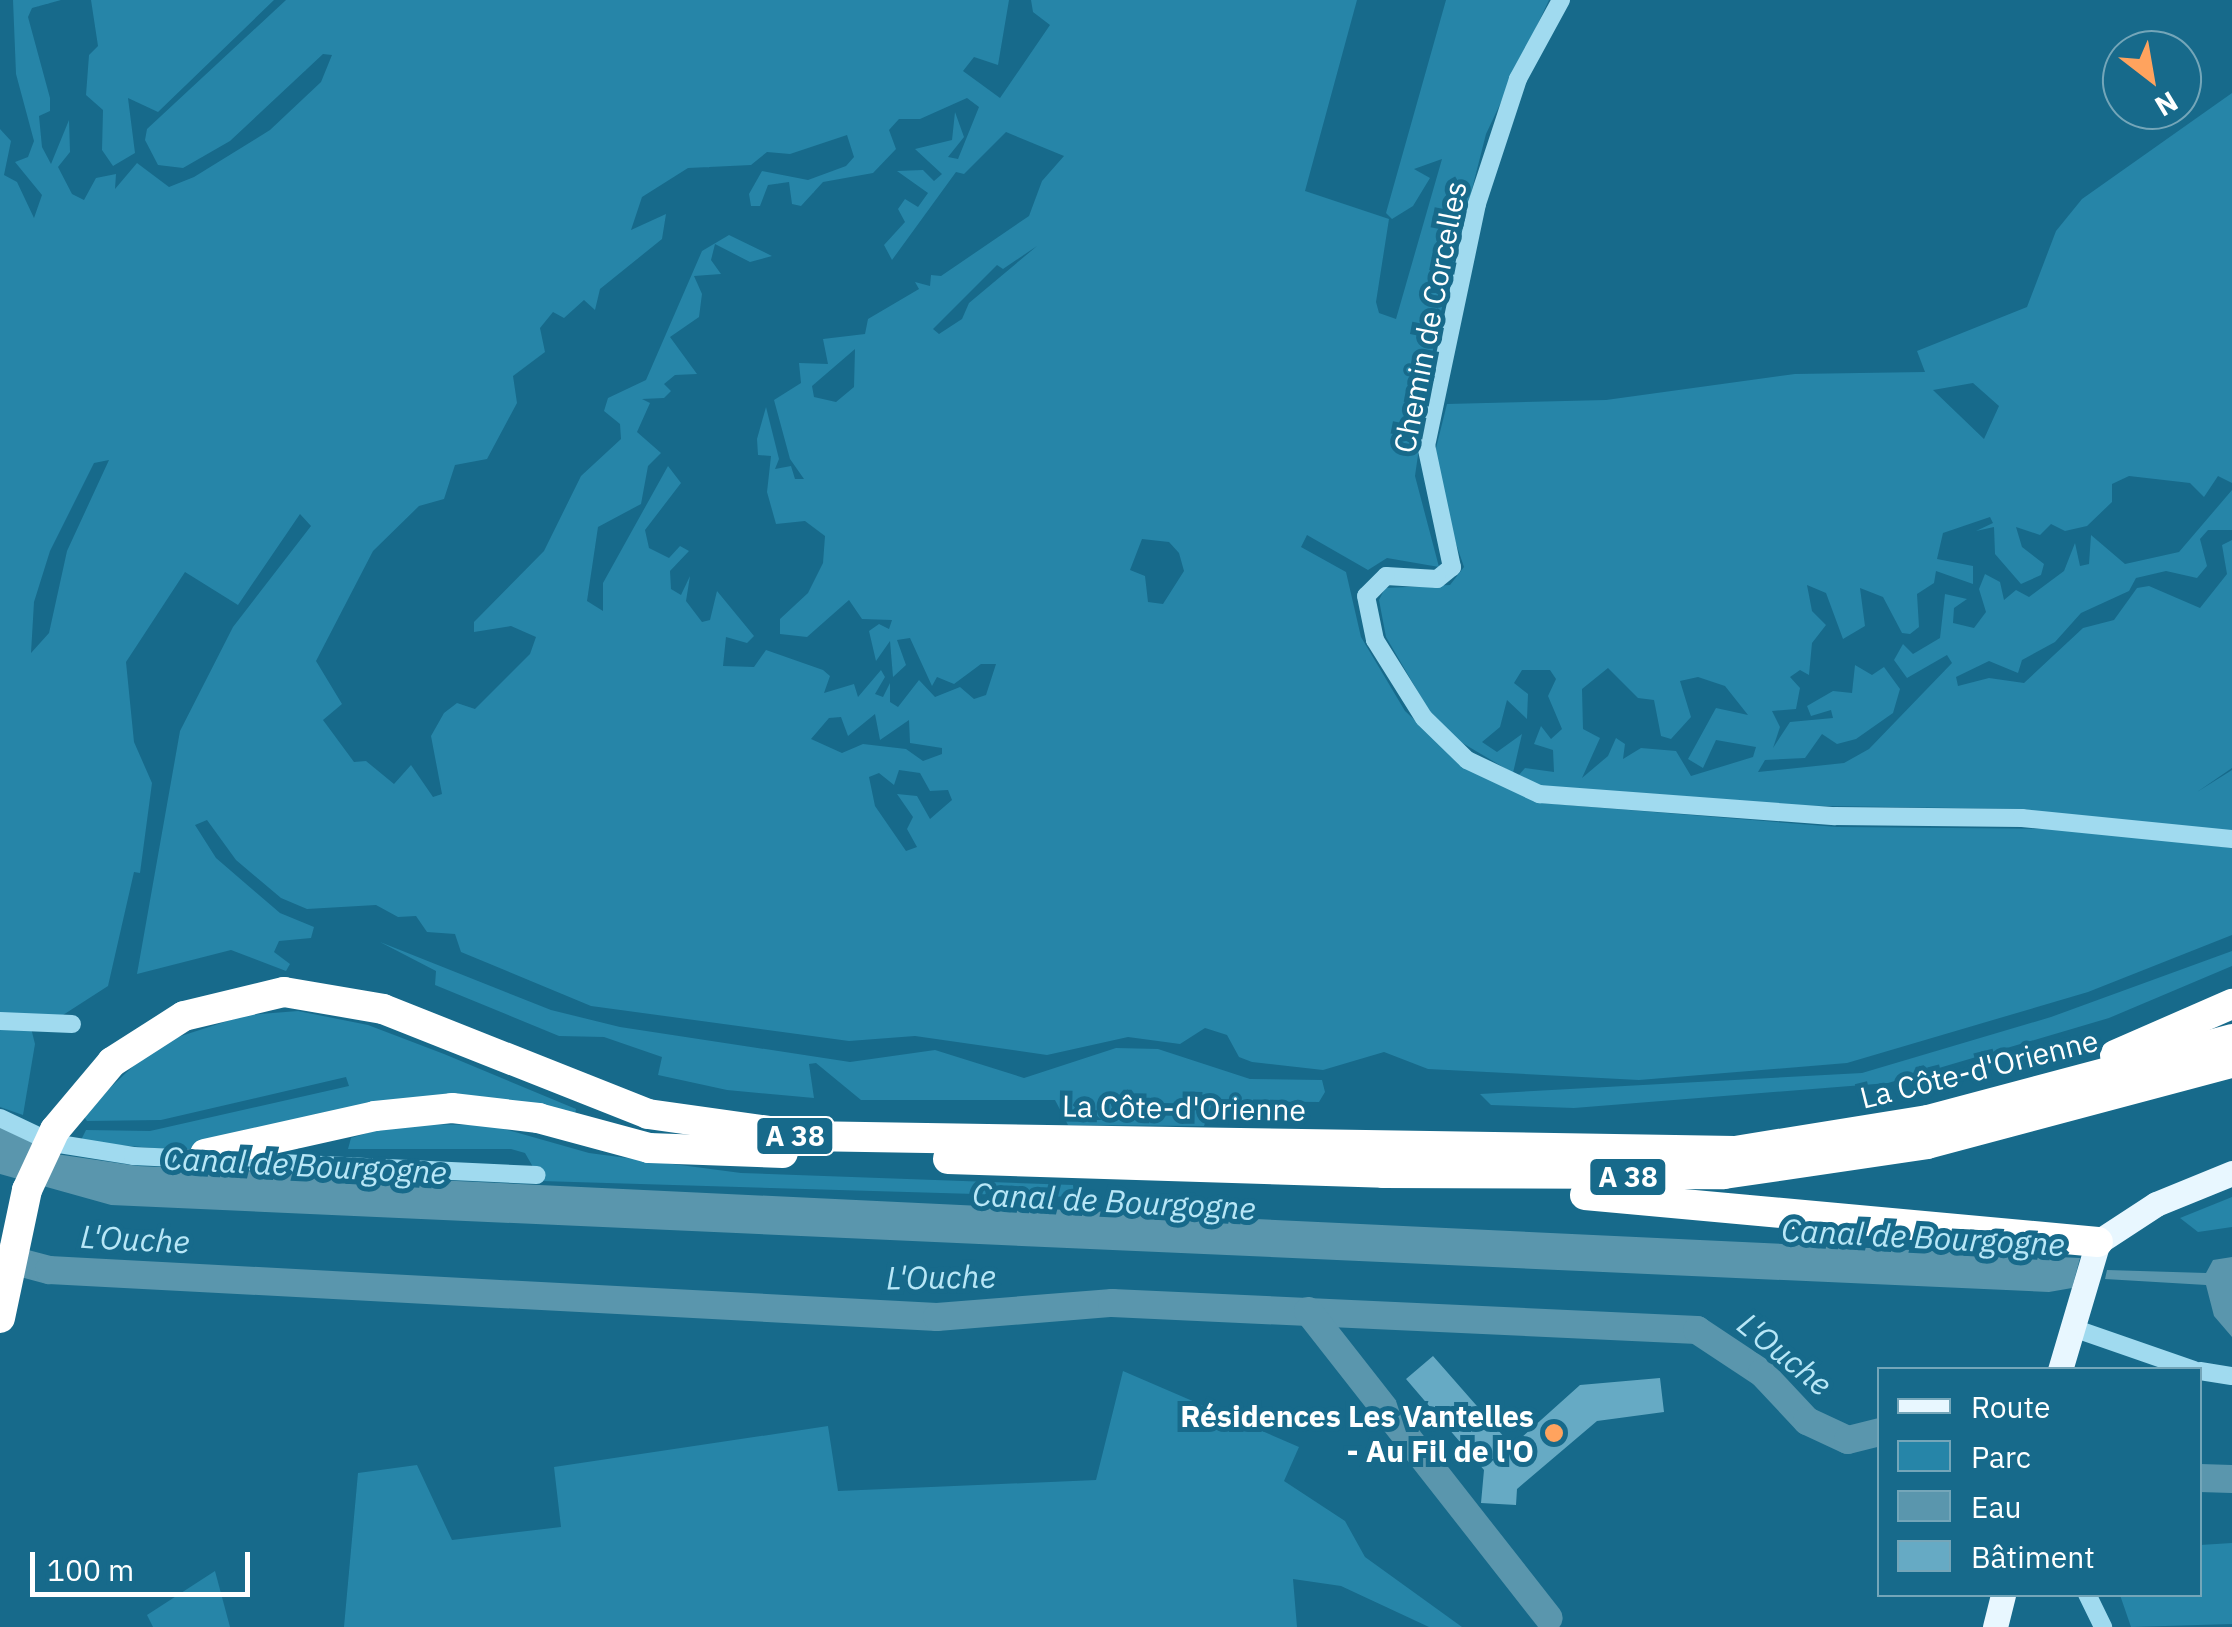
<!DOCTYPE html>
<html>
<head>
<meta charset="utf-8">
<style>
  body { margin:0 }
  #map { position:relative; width:2232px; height:1627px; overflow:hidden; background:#176a8b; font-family:"IBM Plex Sans",sans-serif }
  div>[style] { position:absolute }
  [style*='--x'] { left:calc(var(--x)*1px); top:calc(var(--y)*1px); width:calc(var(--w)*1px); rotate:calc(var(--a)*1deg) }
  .green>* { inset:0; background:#2685a8 }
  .water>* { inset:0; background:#5a96ad }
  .river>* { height:28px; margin:-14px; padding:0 14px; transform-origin:14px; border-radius:14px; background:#5a96ad }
  .building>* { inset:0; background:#66aac4 }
  .minor>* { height:18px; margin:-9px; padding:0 9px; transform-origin:9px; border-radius:9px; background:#a0daef }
  .major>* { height:25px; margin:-12.5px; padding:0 12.5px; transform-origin:12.5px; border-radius:12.5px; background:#e8f7ff }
  .highway>* { height:30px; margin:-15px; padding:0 15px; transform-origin:15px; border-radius:15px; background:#fff }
  .highway-bridge>* { height:30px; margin:-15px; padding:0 15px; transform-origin:15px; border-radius:15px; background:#fff }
  .dots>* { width:28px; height:28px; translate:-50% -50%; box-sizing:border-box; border:5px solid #176a8b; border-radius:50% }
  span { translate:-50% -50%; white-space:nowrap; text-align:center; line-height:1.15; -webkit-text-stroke:10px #176a8b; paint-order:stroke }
  .shield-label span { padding:2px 8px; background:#176a8b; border:2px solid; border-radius:8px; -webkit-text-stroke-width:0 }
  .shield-label { font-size:28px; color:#fff; font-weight:700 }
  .street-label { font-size:30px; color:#fff }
  .poi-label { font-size:30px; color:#fff; font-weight:700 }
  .right { translate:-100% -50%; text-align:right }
  .water-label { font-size:32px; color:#b8e7f7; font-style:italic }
  .legend { position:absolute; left:1877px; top:1367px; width:325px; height:230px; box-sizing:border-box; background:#176a8b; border:2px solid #74a6b9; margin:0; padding:12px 18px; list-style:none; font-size:30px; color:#fff }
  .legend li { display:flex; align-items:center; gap:20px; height:50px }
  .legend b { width:50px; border:2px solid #74a6b9 }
  .north { position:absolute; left:2102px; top:30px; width:100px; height:100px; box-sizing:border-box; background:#176a8b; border:2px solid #74a6b9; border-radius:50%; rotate:149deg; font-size:28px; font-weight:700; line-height:40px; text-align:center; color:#fff }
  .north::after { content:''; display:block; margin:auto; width:35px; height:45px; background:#ffa35e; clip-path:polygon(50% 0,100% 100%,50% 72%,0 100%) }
  .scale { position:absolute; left:30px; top:1552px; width:220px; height:45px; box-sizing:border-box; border:5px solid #fff; border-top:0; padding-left:12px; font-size:30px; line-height:35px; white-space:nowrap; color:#fff; -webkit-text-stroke:8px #176a8b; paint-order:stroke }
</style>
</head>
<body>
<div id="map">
  <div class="green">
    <div style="clip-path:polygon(evenodd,13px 0,61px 0,32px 8px,28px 17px,50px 98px,50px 111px,39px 116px,42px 147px,51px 164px,69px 120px,70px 152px,58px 167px,72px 194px,84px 200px,96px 178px,116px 174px,115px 189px,137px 163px,169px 187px,194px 177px,270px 130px,321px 82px,332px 55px,323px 54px,230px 141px,183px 168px,158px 165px,145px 140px,147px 129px,286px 0,1009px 0,998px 65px,974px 57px,963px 71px,1000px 98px,1050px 25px,1033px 12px,1031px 0,1357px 0,1305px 191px,1389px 219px,1376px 302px,1379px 313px,1396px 319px,1442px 159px,1414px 169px,1430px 178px,1413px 206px,1392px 219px,1386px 213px,1446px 0,1549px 0,1486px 134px,1435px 335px,1415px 476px,1439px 567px,1387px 558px,1368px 570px,1307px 535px,1301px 547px,1346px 572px,1361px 637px,1405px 711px,1464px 766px,1542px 803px,1837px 827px,2060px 829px,2232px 848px,2232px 935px,2088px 992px,1847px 1063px,1639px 1080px,1428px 1069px,1384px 1052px,1323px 1070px,1252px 1062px,1239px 1057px,1227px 1035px,1205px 1028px,1180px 1044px,1128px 1037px,1047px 1055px,915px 1036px,849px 1041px,591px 1006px,461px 952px,455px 934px,427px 932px,416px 916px,398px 917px,376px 905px,307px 909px,281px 898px,236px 860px,207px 820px,195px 825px,216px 858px,280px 913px,314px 927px,311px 938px,279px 941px,274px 952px,290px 964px,286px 971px,231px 950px,137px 974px,180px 731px,233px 627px,311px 526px,300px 514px,238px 605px,185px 572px,126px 662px,134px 742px,152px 783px,140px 873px,134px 872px,108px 986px,63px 1015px,0 1016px,0 129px,11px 141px,4px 175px,17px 182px,34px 218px,42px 195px,15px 162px,28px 157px,34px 141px,16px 74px,13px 0,967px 98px,979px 107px,958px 159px,948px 157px,964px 137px,955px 112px,952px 140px,915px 149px,942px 174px,934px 181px,923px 170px,897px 171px,928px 193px,918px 207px,905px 199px,898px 209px,905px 222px,884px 245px,892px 260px,956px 172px,964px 174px,1006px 132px,1064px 156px,1042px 181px,1029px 216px,941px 276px,931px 275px,930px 286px,915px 282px,919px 289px,868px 319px,865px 334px,823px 339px,828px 364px,799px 363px,801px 383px,774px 400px,790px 459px,804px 479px,795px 479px,791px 466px,775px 469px,779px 459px,766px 407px,757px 439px,758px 455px,771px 456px,767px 492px,776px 524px,805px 521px,825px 536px,823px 563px,808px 593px,780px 619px,780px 634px,807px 637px,849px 600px,862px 619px,892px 620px,889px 629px,879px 624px,869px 631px,876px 661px,890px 641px,893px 677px,906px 665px,897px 640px,910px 638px,932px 686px,937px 677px,954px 684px,981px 664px,996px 664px,986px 695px,974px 699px,960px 687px,935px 697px,919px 680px,898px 707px,890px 702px,890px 683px,883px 697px,875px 694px,885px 677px,881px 670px,858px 697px,854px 684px,824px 693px,830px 676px,823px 670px,766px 650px,754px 667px,723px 666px,726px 637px,747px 643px,754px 636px,717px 591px,710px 620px,702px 622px,686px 601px,690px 576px,681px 595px,671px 589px,670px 571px,689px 551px,680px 546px,669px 558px,649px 548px,645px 530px,681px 483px,668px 466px,603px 583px,603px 611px,587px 601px,598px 527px,641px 504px,648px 466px,661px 453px,637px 432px,650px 403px,642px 399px,664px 398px,671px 391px,664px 384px,675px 375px,697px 374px,670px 337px,699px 317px,702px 294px,694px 276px,721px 274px,711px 260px,715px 244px,750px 262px,772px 256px,729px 235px,702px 251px,646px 380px,608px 398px,604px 411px,620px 424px,621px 439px,581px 476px,544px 551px,474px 622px,474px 632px,511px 626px,536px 637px,530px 654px,475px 709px,457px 703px,444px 713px,431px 736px,442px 794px,433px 797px,411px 765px,394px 784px,366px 761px,354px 762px,323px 720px,342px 704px,316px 661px,373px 551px,419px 506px,444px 499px,455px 465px,487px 459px,517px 403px,513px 376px,545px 352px,540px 328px,553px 312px,564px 318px,584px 300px,595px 310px,600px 289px,662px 239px,666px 214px,631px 230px,642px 197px,688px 168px,751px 165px,767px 152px,790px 154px,847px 135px,854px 157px,846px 166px,808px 180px,762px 171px,749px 194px,751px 206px,760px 206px,768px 185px,789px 182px,792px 204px,801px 206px,823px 182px,873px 173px,896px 149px,889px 130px,899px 119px,920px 119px,967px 98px,13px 0,1037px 246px,969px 303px,962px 319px,939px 334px,933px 329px,997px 265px,1003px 269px,1037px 246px,13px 0,855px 349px,854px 387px,836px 402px,814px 397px,812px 386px,855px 349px,13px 0,109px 460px,67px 551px,49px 633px,31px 653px,34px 602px,50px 551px,94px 463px,109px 460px,13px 0,1142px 539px,1169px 542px,1179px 553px,1184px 571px,1163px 604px,1148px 602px,1145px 576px,1130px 570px,1142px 539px,13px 0,875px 714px,880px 740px,909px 720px,910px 743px,942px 748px,942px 754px,923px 761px,906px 749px,863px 744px,842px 753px,811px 739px,829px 718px,841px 717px,848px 736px,875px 714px,13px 0,899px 770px,920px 773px,930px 791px,948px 790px,952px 800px,930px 819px,917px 796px,897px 794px,913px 817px,907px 829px,917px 847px,906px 851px,875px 806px,869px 777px,879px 773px,894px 785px,899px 770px)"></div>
    <div style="clip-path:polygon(91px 0,274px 0,158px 112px,128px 98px,135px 153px,113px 166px,102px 150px,103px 110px,86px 95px,89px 55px,98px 46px)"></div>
    <div style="clip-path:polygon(evenodd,2232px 93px,2232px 483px,2218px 476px,2204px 497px,2190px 483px,2129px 476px,2112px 484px,2112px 502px,2087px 526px,2065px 531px,2051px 524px,2040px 535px,2016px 527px,2022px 547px,2044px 564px,2041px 575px,2021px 584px,1995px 554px,1994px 527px,1976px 531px,1993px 523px,1990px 517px,1943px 533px,1937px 559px,1973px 566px,1973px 584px,1936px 571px,1934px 583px,1917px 594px,1919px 627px,1910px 634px,1902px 633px,1883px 597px,1860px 588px,1865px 626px,1843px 639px,1826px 593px,1807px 585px,1812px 611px,1826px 625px,1812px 643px,1809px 675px,1800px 670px,1790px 677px,1800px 688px,1796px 709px,1772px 711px,1780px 727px,1773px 748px,1790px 722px,1833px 718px,1831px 710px,1811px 716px,1807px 706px,1833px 691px,1852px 693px,1855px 665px,1872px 675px,1884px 667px,1900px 689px,1893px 713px,1856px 739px,1837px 744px,1822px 734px,1805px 758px,1765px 760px,1758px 772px,1844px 763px,1869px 749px,1952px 663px,1947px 655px,1907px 678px,1894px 660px,1903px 644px,1913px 654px,1940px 638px,1945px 594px,1967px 599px,1954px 608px,1953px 623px,1974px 628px,1986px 612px,1979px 589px,1985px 574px,2000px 582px,2004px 600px,2016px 590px,2029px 597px,2064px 571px,2075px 543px,2080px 566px,2089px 564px,2091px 535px,2125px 564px,2179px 552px,2232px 490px,2232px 530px,2208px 530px,2200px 539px,2207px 566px,2197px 578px,2166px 571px,2136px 578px,2129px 591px,2081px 613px,2055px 642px,2022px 660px,2018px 673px,1989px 661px,1956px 677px,1958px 686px,1989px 678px,2024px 683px,2083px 628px,2114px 620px,2137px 588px,2149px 586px,2200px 608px,2227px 574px,2222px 545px,2232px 540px,2232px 768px,2197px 792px,2232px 770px,2232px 831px,2145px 828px,2022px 809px,1764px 805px,1540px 788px,1518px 776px,1525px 768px,1554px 772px,1553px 750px,1534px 744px,1541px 726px,1551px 739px,1562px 729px,1548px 696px,1556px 679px,1550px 670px,1522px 670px,1514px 683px,1528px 694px,1527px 719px,1507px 700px,1500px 727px,1482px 742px,1497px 752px,1522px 734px,1513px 773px,1454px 738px,1428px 709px,1386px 637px,1379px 600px,1385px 588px,1450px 585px,1464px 567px,1437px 488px,1434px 456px,1447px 404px,1606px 400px,1795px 374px,1925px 372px,1917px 351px,2027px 307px,2056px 231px,2082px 199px,2232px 93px,1973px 383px,1999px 406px,1984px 439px,1933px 390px,1973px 383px,2232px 93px,1608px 668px,1638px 698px,1654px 700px,1661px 736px,1671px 739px,1691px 717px,1680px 681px,1698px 677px,1725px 686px,1748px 715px,1716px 708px,1688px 759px,1703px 768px,1716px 740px,1756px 747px,1753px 757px,1691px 776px,1676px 751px,1641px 748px,1623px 759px,1625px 744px,1616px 738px,1608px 756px,1582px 778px,1600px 738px,1583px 729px,1582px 689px,1608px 668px)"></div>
    <div style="clip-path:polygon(380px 942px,551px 1010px,620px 1027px,850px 1062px,935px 1050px,1024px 1078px,1116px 1048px,1158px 1049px,1250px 1079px,1322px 1080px,1325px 1092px,1319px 1102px,1213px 1101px,1204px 1126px,1068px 1125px,1055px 1100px,861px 1100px,816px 1063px,809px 1064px,814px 1098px,727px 1090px,658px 1075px,662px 1057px,604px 1037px,559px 1036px,435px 985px,436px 971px)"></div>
    <div style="clip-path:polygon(2232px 951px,2232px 966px,2109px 1018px,1888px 1083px,1574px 1108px,1491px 1105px,1480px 1094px,1862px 1073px,2051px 1017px)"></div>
    <div style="clip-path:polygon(298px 1011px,368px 1025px,444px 1054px,576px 1109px,574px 1121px,550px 1113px,179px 1150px,80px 1142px,86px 1130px,150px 1131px,349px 1086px,346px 1077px,161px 1120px,87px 1121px,82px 1114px,143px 1057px,178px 1037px,246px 1015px)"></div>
    <div style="clip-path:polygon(0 1027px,31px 1028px,35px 1044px,23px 1115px,0 1107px)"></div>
    <div style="clip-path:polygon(397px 1124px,490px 1125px,589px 1153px,741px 1173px,1073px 1185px,1074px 1197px,541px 1181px,525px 1153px,511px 1149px,348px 1149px,351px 1138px)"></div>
    <div style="clip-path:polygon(2232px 1197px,2232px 1227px,2198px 1232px,2180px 1218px)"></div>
    <div style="clip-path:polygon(1123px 1371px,1299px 1447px,1284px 1481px,1345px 1521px,1365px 1557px,1462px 1627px,1429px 1627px,1341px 1586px,1293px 1579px,1297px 1627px,344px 1627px,358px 1473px,417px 1465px,452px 1540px,561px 1527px,554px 1467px,828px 1426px,838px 1491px,1096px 1480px)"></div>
    <div style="clip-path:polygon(2232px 1543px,2232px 1624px,2131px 1627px,2120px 1595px,2200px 1594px,2200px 1545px)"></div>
    <div style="clip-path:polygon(215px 1571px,230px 1627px,153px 1627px,147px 1615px)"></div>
  </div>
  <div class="water">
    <div style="clip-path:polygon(0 1127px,56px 1154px,138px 1166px,2080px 1258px,2072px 1288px,2049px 1292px,111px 1205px,0 1174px)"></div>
    <div style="clip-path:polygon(2232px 1257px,2232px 1337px,2214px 1316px,2206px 1285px,2105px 1279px,2107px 1270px,2206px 1273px,2213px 1260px)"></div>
  </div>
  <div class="river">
    <div style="--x:0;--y:1257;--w:51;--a:14.9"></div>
    <div style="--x:49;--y:1270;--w:889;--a:3.03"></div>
    <div style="--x:937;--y:1317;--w:176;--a:-4.6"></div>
    <div style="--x:1112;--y:1303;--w:586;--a:2.64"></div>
    <div style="--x:1697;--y:1330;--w:78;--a:33.5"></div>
    <div style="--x:1762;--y:1373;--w:66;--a:46.8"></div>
    <div style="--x:1807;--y:1421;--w:45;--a:24.9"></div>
    <div style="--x:1848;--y:1440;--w:33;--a:-14"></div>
    <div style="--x:1308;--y:1311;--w:390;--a:51.9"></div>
    <div style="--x:2200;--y:1478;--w:32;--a:2"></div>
  </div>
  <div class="building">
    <div style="clip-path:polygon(1433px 1356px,1512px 1446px,1580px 1385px,1660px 1378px,1664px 1412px,1597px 1421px,1517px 1489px,1516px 1505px,1481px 1503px,1484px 1470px,1406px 1379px)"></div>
  </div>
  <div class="minor">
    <div style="--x:1561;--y:0;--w:90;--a:118.6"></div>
    <div style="--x:1518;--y:79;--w:132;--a:108.2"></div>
    <div style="--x:1477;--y:204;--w:246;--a:101.9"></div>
    <div style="--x:1426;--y:445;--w:125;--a:78"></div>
    <div style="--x:1452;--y:567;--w:19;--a:141"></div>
    <div style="--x:1437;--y:579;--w:51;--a:-176.6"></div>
    <div style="--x:1386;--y:576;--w:28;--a:135"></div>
    <div style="--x:1366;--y:596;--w:45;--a:78.4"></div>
    <div style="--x:1375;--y:640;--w:92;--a:57.9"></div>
    <div style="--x:1424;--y:718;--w:60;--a:44.3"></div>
    <div style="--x:1467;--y:760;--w:80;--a:25.3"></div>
    <div style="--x:1539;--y:794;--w:297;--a:4.3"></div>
    <div style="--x:1835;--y:816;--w:187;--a:0.6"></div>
    <div style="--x:2022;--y:818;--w:211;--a:5.7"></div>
    <div style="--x:0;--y:1021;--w:72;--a:2.4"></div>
    <div style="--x:0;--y:1118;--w:59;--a:25.3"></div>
    <div style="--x:53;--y:1143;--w:81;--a:9.2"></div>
    <div style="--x:133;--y:1156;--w:404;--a:2.7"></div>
    <div style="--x:2073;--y:1328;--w:128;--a:19.1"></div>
    <div style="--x:2200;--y:1371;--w:32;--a:9"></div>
    <div style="--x:2087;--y:1594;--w:37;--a:64"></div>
  </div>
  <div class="major">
    <div style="--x:2060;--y:1370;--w:134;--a:-73.5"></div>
    <div style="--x:2098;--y:1242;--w:69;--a:-33.2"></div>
    <div style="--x:2156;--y:1204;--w:82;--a:-22.2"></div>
    <div style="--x:1995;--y:1627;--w:34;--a:-76"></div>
  </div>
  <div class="highway">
    <div style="--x:2115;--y:1055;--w:128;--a:-23.6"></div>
    <div style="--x:55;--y:1130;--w:89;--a:-50"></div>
    <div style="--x:112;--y:1062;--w:85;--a:-32.6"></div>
    <div style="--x:184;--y:1016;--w:103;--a:-13.5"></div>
    <div style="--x:284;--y:992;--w:100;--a:9.7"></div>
    <div style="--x:383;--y:1009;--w:285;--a:21.6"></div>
    <div style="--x:648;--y:1114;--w:158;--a:8"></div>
    <div style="--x:804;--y:1136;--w:931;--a:0.92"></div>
    <div style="--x:1735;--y:1151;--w:195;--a:-9.1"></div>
    <div style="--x:1928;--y:1120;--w:315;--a:-14.9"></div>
    <div style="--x:205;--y:1154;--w:174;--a:-12.6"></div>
    <div style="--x:375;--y:1116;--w:77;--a:-5.9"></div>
    <div style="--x:452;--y:1108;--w:87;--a:6.6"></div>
    <div style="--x:538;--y:1118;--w:115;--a:15.1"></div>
    <div style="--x:649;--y:1148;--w:134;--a:2.1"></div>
    <div style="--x:948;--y:1159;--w:435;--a:1.8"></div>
    <div style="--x:1383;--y:1173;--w:341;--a:0.2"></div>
    <div style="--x:1724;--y:1174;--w:205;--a:-8.4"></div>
    <div style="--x:1927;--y:1144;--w:316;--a:-14.9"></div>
    <div style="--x:1585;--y:1195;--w:515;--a:5.23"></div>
  </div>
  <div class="highway-bridge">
    <div style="--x:0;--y:1318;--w:131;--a:-78.1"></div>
    <div style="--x:27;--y:1190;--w:66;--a:-65"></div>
  </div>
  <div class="dots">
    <div style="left:1554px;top:1433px;background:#ffa35e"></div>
  </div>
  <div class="shield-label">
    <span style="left:795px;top:1136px">A 38</span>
    <span style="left:1628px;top:1177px">A 38</span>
  </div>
  <div class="street-label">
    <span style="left:1430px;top:317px;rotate:-79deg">Chemin de Corcelles</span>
    <span style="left:1979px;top:1069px;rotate:-14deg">La Côte-d'Orienne</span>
    <span style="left:1184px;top:1108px;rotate:1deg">La Côte-d'Orienne</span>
  </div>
  <div class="poi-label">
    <span class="right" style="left:1534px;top:1433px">Résidences Les Vantelles<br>- Au Fil de l'O</span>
  </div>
  <div class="water-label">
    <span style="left:305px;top:1165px;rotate:3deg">Canal de Bourgogne</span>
    <span style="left:1114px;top:1201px;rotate:3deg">Canal de Bourgogne</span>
    <span style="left:1923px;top:1237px;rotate:3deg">Canal de Bourgogne</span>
    <span style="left:135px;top:1239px;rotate:3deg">L'Ouche</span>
    <span style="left:941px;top:1277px;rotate:-1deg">L'Ouche</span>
    <span style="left:1785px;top:1354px;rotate:39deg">L'Ouche</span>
  </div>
  <ul class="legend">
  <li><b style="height:12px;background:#e8f7ff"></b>Route</li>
  <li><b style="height:28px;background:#2685a8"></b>Parc</li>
  <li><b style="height:28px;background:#5a96ad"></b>Eau</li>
  <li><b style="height:28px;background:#66aac4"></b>Bâtiment</li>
  </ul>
  <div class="north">N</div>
  <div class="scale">100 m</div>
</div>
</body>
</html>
